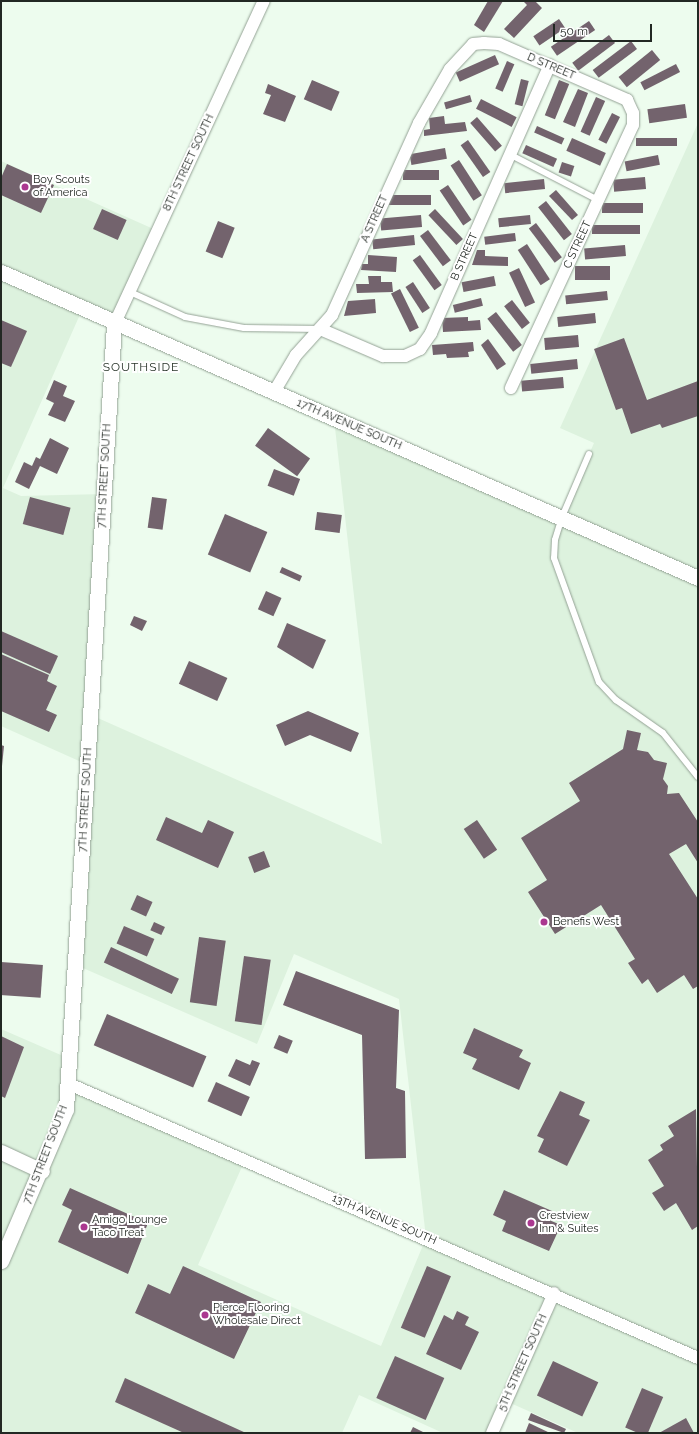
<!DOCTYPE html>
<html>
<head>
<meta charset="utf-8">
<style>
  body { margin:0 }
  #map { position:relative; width:699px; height:1434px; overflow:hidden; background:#edfcee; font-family:Raleway,sans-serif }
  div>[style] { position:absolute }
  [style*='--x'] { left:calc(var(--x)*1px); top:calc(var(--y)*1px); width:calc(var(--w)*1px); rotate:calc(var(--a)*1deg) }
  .built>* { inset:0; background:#ddf2de }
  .building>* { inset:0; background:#73636d; transform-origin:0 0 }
  .roads { filter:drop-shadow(0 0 1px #94a295) drop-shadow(0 0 1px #94a295) }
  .service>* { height:6px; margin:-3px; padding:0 3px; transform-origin:3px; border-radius:3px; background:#fff }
  .minor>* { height:12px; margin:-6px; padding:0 6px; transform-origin:6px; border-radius:6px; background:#fff }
  .tertiary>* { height:15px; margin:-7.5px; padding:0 7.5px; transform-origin:7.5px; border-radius:7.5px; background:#fff }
  .dots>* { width:11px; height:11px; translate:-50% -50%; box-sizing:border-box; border:2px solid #fff; border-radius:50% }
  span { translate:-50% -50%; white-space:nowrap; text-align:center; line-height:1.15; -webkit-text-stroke:4px #fff; paint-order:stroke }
  .street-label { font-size:11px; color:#222823 }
  .poi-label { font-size:11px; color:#222823 }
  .left { translate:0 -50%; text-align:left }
  .neighbourhood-label { font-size:12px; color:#283429; letter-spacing:1px }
  .frame { position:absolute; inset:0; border:2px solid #222823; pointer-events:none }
  .scale { position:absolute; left:553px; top:24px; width:99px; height:18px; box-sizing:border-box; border:2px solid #222823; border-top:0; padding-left:5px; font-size:12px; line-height:14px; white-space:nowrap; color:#222823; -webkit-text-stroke:3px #fff; paint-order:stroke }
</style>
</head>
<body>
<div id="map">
  <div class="built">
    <div style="clip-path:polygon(698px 123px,698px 1433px,578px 1433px,506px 1401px,492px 1433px,443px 1433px,359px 1395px,342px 1433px,1px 1433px,1px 1029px,70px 1059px,68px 1084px,245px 1160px,198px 1265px,381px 1346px,426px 1238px,399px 999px,294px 954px,257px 1044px,76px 965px,88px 765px,1px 726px,1px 161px,158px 231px,114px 325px,82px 310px,3px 488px,21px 496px,104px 494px,91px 715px,382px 844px,334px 419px,562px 517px,594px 443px,560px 428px)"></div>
  </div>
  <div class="building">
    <div style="clip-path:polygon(488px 1px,503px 1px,484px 32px,474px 25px)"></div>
    <div style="clip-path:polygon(523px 1px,535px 1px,542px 8px,514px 38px,504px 29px,527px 5px)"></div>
    <div style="left:559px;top:19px;width:11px;height:31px;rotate:56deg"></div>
    <div style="left:589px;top:21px;width:11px;height:46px;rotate:56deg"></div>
    <div style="left:609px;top:35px;width:10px;height:46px;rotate:53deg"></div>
    <div style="left:631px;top:41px;width:10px;height:48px;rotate:53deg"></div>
    <div style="left:652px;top:50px;width:13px;height:43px;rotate:51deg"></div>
    <div style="left:495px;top:55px;width:10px;height:43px;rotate:66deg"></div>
    <div style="left:507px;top:61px;width:8px;height:30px;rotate:23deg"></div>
    <div style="left:676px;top:64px;width:9px;height:40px;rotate:63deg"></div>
    <div style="left:521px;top:79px;width:8px;height:26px;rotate:14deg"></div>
    <div style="left:312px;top:80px;width:30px;height:21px;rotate:23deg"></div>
    <div style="left:559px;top:80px;width:11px;height:38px;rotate:22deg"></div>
    <div style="clip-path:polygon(268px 84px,296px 96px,285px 122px,263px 114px,271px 95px,265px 93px)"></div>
    <div style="clip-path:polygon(578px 89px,588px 93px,575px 127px,563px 122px)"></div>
    <div style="left:470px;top:95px;width:7px;height:27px;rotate:74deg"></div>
    <div style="left:596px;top:97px;width:10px;height:38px;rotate:24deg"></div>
    <div style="left:481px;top:99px;width:40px;height:11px;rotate:27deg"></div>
    <div style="left:685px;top:104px;width:14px;height:38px;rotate:82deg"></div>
    <div style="left:612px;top:113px;width:9px;height:30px;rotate:27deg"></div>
    <div style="clip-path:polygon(444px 116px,445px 124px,465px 122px,467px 131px,424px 136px,424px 130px,430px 129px,429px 118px)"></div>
    <div style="left:477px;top:117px;width:38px;height:9px;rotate:49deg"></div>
    <div style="left:537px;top:126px;width:30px;height:7px;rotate:24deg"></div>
    <div style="left:572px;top:138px;width:37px;height:14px;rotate:24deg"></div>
    <div style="left:677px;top:138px;width:8px;height:41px;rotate:90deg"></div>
    <div style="left:468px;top:140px;width:39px;height:9px;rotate:55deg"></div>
    <div style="left:526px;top:145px;width:34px;height:9px;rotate:24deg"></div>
    <div style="left:445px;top:148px;width:11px;height:36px;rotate:80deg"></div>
    <div style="left:658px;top:155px;width:10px;height:34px;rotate:79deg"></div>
    <div style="left:459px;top:160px;width:42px;height:10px;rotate:57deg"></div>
    <div style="left:562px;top:162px;width:13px;height:11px;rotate:18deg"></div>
    <div style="clip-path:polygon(7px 164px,54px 185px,41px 213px,1px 195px,1px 178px)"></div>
    <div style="left:403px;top:170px;width:36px;height:10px"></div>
    <div style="left:645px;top:177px;width:12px;height:32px;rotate:85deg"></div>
    <div style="left:544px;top:179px;width:10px;height:40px;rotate:84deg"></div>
    <div style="left:448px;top:185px;width:42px;height:10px;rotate:56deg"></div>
    <div style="clip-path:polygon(556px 190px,578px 215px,572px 220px,549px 196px)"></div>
    <div style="left:431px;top:195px;width:10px;height:42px;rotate:90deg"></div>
    <div style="left:546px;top:201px;width:42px;height:10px;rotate:52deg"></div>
    <div style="left:643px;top:203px;width:10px;height:41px;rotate:90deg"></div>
    <div style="left:102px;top:209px;width:27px;height:22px;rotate:24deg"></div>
    <div style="left:435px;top:209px;width:41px;height:9px;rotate:47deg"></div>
    <div style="left:421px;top:215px;width:12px;height:41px;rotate:85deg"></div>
    <div style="left:530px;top:215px;width:9px;height:32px;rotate:84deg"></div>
    <div style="left:218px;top:221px;width:18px;height:33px;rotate:22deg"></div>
    <div style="left:536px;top:223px;width:43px;height:9px;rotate:53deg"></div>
    <div style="left:640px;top:225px;width:9px;height:48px;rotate:90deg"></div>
    <div style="left:428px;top:230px;width:38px;height:10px;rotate:53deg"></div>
    <div style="left:515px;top:233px;width:8px;height:31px;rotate:83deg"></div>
    <div style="left:414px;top:235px;width:10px;height:42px;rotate:84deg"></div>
    <div style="left:527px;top:244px;width:42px;height:11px;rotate:57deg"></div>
    <div style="left:625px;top:245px;width:11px;height:41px;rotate:85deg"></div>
    <div style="clip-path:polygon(477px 250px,485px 250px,485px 256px,508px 257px,508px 266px,472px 265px)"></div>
    <div style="clip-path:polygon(368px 255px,397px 257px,396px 272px,361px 270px,362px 264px,368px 264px)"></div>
    <div style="left:420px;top:255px;width:37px;height:9px;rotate:54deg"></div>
    <div style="left:610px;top:266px;width:14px;height:35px;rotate:90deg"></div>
    <div style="left:519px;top:268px;width:38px;height:11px;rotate:65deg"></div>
    <div style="clip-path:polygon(368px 276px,381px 276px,381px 282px,392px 282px,393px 292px,357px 293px,356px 284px,369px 284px)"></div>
    <div style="left:494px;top:276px;width:10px;height:33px;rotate:79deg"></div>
    <div style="left:413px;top:282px;width:31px;height:9px;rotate:57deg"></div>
    <div style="left:400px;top:289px;width:43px;height:10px;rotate:64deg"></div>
    <div style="left:607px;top:291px;width:9px;height:42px;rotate:84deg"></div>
    <div style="left:481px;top:298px;width:8px;height:29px;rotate:76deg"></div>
    <div style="clip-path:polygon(375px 299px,376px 313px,344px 316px,348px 301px)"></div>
    <div style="left:512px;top:300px;width:29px;height:10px;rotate:52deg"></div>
    <div style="left:496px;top:312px;width:42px;height:11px;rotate:52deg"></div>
    <div style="left:595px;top:313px;width:10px;height:38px;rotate:84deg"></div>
    <div style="clip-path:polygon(468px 317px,468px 321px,480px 320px,481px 330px,443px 332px,442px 318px)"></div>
    <div style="clip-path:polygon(1px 320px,27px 331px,11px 367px,1px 363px)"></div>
    <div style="left:578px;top:335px;width:12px;height:34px;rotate:85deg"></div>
    <div style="clip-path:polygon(624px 338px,647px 400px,698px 381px,698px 416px,662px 428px,660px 424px,631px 434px,622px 408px,616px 410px,594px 349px)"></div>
    <div style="clip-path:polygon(488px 339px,506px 364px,497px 370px,481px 345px)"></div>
    <div style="clip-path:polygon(473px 342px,474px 351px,468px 352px,469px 357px,447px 358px,446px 354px,433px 355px,432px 345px)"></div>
    <div style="left:577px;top:359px;width:10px;height:47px;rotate:84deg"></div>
    <div style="left:563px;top:377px;width:11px;height:42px;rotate:85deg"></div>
    <div style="clip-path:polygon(54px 380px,67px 386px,63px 396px,75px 401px,65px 422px,48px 415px,54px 403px,46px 399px)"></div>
    <div style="left:268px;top:428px;width:52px;height:22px;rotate:36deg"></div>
    <div style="clip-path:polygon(50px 438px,69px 448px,57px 474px,40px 466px,29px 489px,15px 482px,24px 462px,32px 466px,36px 457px,40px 459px)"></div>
    <div style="left:274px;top:469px;width:28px;height:18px;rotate:21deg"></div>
    <div style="left:30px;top:497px;width:42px;height:28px;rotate:15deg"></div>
    <div style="left:152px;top:497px;width:15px;height:31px;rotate:8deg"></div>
    <div style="left:317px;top:512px;width:25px;height:18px;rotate:7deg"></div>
    <div style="left:225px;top:514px;width:46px;height:44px;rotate:23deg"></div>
    <div style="left:282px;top:567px;width:22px;height:6px;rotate:24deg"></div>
    <div style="left:266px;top:591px;width:17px;height:20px;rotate:24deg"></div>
    <div style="clip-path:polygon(134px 616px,147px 621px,142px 631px,130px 625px)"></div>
    <div style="clip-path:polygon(287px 623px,326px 640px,313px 669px,277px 647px)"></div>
    <div style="clip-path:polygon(1px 631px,58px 656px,50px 674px,1px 652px)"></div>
    <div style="clip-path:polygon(1px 654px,49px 675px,47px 681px,57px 686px,46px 710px,57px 715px,49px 732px,1px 711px)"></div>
    <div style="left:189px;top:661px;width:42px;height:25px;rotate:24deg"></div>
    <div style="clip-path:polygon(308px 711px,359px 733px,351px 752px,310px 735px,285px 746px,276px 725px)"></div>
    <div style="clip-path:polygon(627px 730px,641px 733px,637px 750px,648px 752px,654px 760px,667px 763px,663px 779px,668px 786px,667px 794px,679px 793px,698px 822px,698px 863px,686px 844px,669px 854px,698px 899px,698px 986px,693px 989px,684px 975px,657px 993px,648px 979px,642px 984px,628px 963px,635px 959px,601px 905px,555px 934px,528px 892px,547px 880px,521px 838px,580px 801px,569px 783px,623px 749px)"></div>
    <div style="clip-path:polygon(1px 745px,4px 746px,2px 766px,1px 766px)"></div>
    <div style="clip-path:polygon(166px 817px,202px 833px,208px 820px,234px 832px,218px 868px,156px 840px)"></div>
    <div style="left:477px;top:820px;width:36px;height:16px;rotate:56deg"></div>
    <div style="left:264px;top:851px;width:17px;height:17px;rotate:69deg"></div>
    <div style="left:137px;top:895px;width:17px;height:16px;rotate:24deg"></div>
    <div style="left:154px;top:922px;width:12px;height:9px;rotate:24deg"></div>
    <div style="left:124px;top:926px;width:33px;height:19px;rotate:23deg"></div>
    <div style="left:199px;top:937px;width:27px;height:66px;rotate:8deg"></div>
    <div style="left:111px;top:947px;width:75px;height:17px;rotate:25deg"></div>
    <div style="left:244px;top:956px;width:27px;height:66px;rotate:8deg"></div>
    <div style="left:1px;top:962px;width:42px;height:33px;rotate:4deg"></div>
    <div style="clip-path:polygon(296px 971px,399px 1010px,396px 1088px,405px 1091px,406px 1158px,365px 1159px,362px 1035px,283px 1005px)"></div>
    <div style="left:107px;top:1014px;width:108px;height:34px;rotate:23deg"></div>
    <div style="clip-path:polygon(474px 1028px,523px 1050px,519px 1057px,531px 1063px,519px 1090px,472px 1069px,477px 1059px,463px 1053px)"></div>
    <div style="left:279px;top:1035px;width:15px;height:14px;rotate:23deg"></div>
    <div style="clip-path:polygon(1px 1036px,24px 1047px,5px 1098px,1px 1096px)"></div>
    <div style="clip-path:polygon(236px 1059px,250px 1065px,252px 1060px,260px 1063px,250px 1086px,228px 1076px)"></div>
    <div style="left:216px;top:1082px;width:37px;height:21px;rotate:24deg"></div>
    <div style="clip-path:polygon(560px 1091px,585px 1102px,579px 1115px,590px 1120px,567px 1166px,538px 1152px,544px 1139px,537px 1136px)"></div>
    <div style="clip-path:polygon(696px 1109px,698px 1226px,692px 1230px,676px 1203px,664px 1211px,652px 1193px,664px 1186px,648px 1160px,663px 1150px,660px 1145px,674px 1136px,668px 1126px)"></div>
    <div style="clip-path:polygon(70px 1188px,148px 1223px,128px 1274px,58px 1242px,72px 1210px,62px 1205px)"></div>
    <div style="clip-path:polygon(504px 1190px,552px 1211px,549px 1220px,561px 1225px,549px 1251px,502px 1231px,506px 1221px,493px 1215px)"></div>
    <div style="clip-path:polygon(183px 1266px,261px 1302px,234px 1359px,135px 1313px,148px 1284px,170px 1294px)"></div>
    <div style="left:427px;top:1266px;width:26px;height:67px;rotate:23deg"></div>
    <div style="clip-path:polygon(457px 1311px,469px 1317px,465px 1325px,479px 1332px,461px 1370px,426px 1354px,444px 1315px,453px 1320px)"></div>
    <div style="left:395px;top:1356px;width:54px;height:46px;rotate:24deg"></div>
    <div style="left:553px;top:1361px;width:50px;height:38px;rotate:25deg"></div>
    <div style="clip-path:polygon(125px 1378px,246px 1433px,184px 1433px,115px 1402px)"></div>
    <div style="left:642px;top:1388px;width:23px;height:43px;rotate:23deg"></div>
    <div style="clip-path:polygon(531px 1413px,566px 1429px,564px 1433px,528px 1420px)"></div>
    <div style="clip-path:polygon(686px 1418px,694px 1433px,659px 1433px)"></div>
    <div style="clip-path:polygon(529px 1423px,550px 1433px,525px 1433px)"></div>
    <div style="clip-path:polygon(413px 1427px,425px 1433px,410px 1433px)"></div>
  </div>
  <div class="roads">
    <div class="service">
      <div style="--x:511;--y:155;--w:98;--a:27.3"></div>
      <div style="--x:130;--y:292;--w:60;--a:24.4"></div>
      <div style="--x:185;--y:317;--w:60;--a:10.6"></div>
      <div style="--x:244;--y:328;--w:76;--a:0.8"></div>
      <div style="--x:589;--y:454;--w:69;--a:113.2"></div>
      <div style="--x:562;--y:517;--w:24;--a:107"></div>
      <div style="--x:555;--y:540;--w:18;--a:93"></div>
      <div style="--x:554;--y:558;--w:132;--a:70.1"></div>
      <div style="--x:599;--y:682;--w:25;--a:47"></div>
      <div style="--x:616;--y:700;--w:57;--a:35.1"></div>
      <div style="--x:663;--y:733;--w:56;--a:51.5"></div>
    </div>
    <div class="minor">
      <div style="--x:114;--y:325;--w:357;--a:-65.2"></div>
      <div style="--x:320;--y:329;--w:69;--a:23.2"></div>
      <div style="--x:383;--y:356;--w:22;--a:0"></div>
      <div style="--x:405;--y:356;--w:17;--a:-25"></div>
      <div style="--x:420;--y:349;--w:19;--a:-55"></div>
      <div style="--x:431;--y:333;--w:293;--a:-66.1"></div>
      <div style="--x:274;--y:392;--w:43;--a:-59.3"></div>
      <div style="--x:296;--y:355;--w:54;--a:-48"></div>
      <div style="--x:332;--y:315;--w:211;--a:-65.6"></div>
      <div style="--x:419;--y:123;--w:62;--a:-60.1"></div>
      <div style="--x:450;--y:69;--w:34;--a:-47"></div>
      <div style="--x:473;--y:44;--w:11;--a:-5"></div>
      <div style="--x:484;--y:43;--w:15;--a:4"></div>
      <div style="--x:499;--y:44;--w:140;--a:23.6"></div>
      <div style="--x:627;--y:100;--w:14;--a:65"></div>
      <div style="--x:633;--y:113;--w:12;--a:90"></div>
      <div style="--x:633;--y:125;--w:290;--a:114.9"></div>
      <div style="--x:69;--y:1084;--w:686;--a:23.54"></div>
      <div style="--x:492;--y:1433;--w:153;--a:-66.1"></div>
    </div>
    <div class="tertiary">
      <div style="--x:1;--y:272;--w:761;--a:23.7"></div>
      <div style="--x:1;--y:1152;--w:45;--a:24.9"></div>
      <div style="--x:1;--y:1261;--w:165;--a:-66.8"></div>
      <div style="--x:66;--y:1109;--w:785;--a:-86.5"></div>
    </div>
  </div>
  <div class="dots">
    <div style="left:25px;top:187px;background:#ab3790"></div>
    <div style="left:544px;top:922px;background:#ab3790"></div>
    <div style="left:531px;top:1223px;background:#ab3790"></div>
    <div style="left:84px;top:1227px;background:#ab3790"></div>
    <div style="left:205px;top:1315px;background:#ab3790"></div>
  </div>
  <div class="street-label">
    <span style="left:551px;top:67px;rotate:23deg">D STREET</span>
    <span style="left:189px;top:163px;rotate:-65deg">8TH STREET SOUTH</span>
    <span style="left:375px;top:219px;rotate:-66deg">A STREET</span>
    <span style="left:578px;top:245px;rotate:-65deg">C STREET</span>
    <span style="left:465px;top:257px;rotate:-66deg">B STREET</span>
    <span style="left:349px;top:425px;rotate:23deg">17TH AVENUE SOUTH</span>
    <span style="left:105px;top:476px;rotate:-87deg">7TH STREET SOUTH</span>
    <span style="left:86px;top:800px;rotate:-87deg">7TH STREET SOUTH</span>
    <span style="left:46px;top:1155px;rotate:-69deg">7TH STREET SOUTH</span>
    <span style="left:384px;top:1220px;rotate:23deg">13TH AVENUE SOUTH</span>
    <span style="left:523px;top:1363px;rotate:-66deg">5TH STREET SOUTH</span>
  </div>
  <div class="poi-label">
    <span class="left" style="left:33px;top:187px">Boy Scouts<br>of America</span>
    <span class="left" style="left:553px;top:922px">Benefis West</span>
    <span class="left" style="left:539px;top:1223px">Crestview<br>Inn &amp; Suites</span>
    <span class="left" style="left:92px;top:1227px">Amigo Lounge<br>Taco Treat</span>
    <span class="left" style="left:213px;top:1315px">Pierce Flooring<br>Wholesale Direct</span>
  </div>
  <div class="neighbourhood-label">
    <span style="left:141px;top:368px">SOUTHSIDE</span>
  </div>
  <div class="frame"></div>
  <div class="scale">50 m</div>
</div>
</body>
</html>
